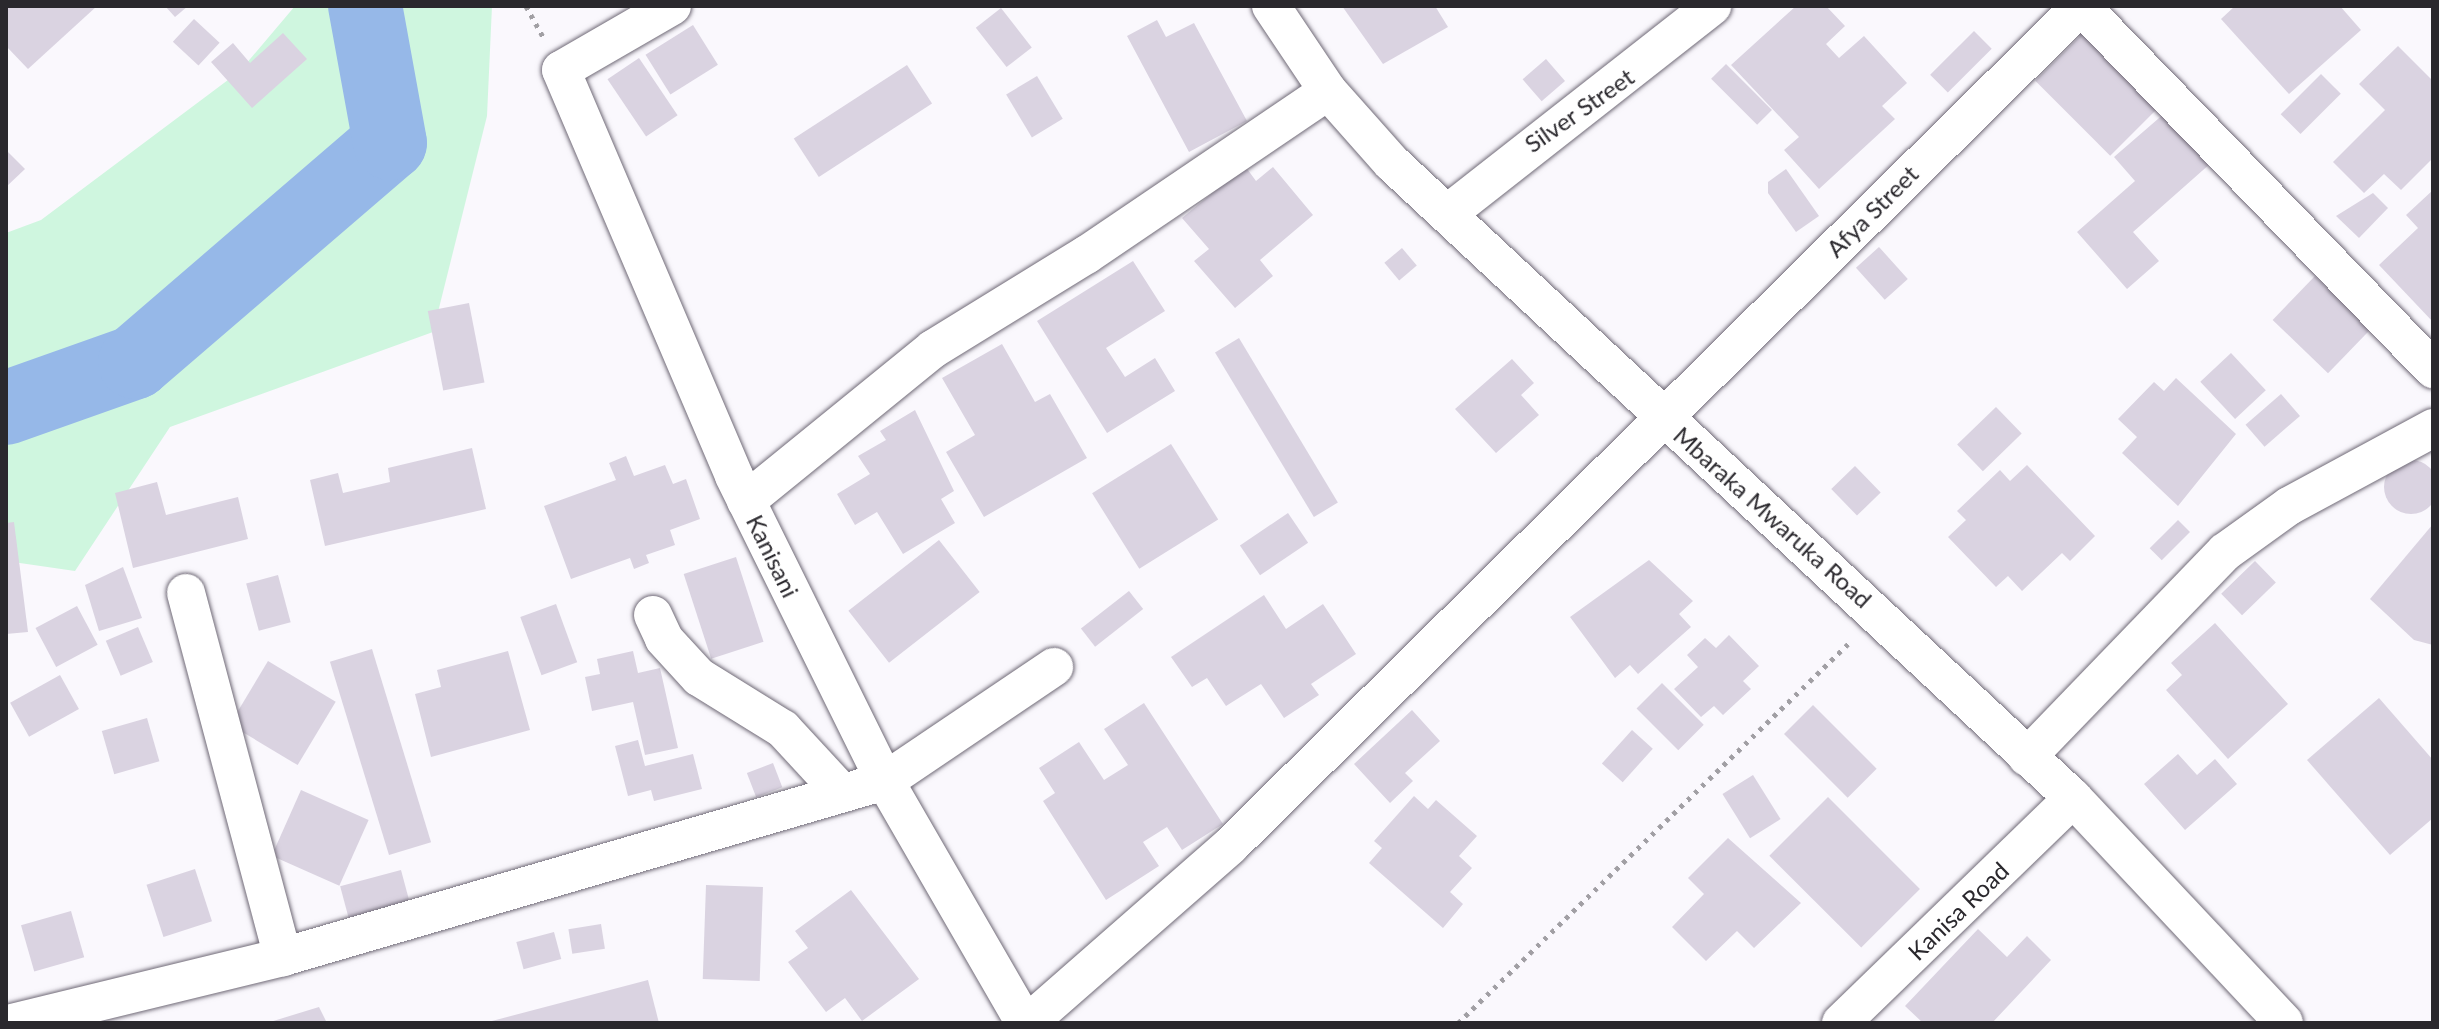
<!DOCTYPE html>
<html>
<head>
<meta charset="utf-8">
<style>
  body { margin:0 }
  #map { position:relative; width:2439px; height:1029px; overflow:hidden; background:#faf8fd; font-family:Lato,sans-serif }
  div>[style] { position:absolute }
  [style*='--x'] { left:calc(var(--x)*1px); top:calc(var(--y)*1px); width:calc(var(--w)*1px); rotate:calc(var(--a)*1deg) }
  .green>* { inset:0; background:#cff6df }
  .river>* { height:74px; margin:-37px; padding:0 37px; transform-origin:37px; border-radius:37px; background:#96b8e8 }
  .building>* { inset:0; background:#dad3e1; transform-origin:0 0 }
  .round { border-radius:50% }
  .path>* { height:5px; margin-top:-2.5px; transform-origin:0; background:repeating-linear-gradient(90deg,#a19fa4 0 4px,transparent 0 10px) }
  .roads { filter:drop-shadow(0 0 2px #706a77) drop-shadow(0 0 2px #706a77) }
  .street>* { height:38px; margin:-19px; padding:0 19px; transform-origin:19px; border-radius:19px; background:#fff }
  span { translate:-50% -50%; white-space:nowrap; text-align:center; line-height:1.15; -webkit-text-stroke:6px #fff; paint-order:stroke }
  .street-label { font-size:24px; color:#2a282d }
  .frame { position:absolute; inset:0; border:8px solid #2a282d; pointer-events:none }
</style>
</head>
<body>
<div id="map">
  <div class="green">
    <div style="clip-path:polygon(295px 6px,492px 6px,487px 116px,433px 332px,170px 427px,75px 571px,6px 561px,6px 233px,41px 220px,240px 71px)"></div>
  </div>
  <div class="river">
    <div style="--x:6;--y:408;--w:137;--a:-19.6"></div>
    <div style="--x:135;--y:362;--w:336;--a:-40.7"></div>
    <div style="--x:390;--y:143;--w:139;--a:-100.3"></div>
  </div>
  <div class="building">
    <div style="clip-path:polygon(6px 6px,97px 6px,28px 69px,6px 46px)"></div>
    <div style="clip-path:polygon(165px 6px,188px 6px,175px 17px)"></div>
    <div style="clip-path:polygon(1342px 6px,1435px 6px,1448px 27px,1383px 64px)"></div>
    <div style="clip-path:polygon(1796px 6px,1826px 6px,1845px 26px,1826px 44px,1839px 58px,1864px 36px,1907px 83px,1882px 106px,1895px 119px,1819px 189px,1784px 150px,1799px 137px,1731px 65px)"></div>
    <div style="clip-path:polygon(2235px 6px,2340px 6px,2361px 30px,2289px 94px,2221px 19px)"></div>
    <div style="left:1001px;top:8px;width:50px;height:32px;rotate:52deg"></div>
    <div style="left:194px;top:19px;width:35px;height:31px;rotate:43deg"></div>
    <div style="clip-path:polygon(1157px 20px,1166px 37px,1194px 23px,1247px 121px,1189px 152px,1127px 36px)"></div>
    <div style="left:693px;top:25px;width:47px;height:56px;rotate:58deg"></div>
    <div style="left:2089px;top:27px;width:106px;height:76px;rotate:45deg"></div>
    <div style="left:1974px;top:31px;width:25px;height:62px;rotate:45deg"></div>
    <div style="clip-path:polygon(283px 33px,307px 59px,252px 108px,211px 62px,233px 43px,250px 63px)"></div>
    <div style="clip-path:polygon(2398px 46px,2433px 81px,2433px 158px,2401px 190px,2384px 174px,2364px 193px,2333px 162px,2385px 110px,2359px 84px)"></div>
    <div style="left:639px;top:58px;width:69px;height:38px;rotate:56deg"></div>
    <div style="left:1546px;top:59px;width:29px;height:31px;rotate:49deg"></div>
    <div style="left:1726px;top:64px;width:65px;height:21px;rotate:45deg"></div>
    <div style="left:907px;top:65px;width:46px;height:135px;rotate:57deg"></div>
    <div style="left:2321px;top:74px;width:28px;height:57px;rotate:45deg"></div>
    <div style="left:1037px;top:76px;width:50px;height:36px;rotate:59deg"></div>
    <div style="clip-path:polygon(2166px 112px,2211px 163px,2133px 232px,2159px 261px,2127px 289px,2077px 232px,2135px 181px,2114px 157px)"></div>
    <div style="clip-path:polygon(6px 150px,25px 169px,6px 187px)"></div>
    <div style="clip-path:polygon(1245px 166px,1256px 181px,1273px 167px,1313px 215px,1260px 260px,1273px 276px,1235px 308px,1194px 261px,1209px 249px,1182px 218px)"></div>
    <div style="clip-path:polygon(1786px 169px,1819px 216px,1796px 232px,1768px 193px,1768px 182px)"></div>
    <div style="clip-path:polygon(2433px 190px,2433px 322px,2379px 265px,2418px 228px,2406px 215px)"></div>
    <div style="clip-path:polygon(2373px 193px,2388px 208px,2359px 238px,2336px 216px)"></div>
    <div style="left:1879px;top:247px;width:43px;height:31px;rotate:48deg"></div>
    <div style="left:1402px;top:248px;width:23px;height:23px;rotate:50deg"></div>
    <div style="clip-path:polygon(1133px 261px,1165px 311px,1106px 348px,1125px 377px,1155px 358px,1175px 391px,1107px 433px,1037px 321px)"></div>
    <div style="left:2315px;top:276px;width:77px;height:61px;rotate:44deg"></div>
    <div style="left:469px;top:303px;width:81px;height:42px;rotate:79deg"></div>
    <div style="left:1239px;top:338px;width:192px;height:28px;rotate:59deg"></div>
    <div style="clip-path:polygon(1002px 344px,1035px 402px,1050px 394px,1087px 458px,984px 517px,946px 452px,975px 435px,942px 378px)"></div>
    <div style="left:2231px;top:353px;width:51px;height:42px;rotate:47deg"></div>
    <div style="clip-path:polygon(1512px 359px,1534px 383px,1521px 395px,1539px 415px,1496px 453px,1455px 409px)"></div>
    <div style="clip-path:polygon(2176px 378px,2236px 434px,2178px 506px,2122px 453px,2137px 437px,2118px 419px,2154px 382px,2164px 391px)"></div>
    <div style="left:2281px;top:394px;width:29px;height:47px;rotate:49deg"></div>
    <div style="left:1996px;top:407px;width:37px;height:54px;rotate:46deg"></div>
    <div style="clip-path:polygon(915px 410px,954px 491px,941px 499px,955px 523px,903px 554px,877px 512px,855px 525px,837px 494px,870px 474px,858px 456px,886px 440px,880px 431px)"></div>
    <div style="left:1171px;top:444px;width:89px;height:93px;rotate:58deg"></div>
    <div style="clip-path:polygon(472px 448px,486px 509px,325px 546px,310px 480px,338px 473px,343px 493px,390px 482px,388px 468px)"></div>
    <div style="clip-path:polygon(626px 456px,634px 476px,665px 465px,673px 484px,686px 479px,700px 519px,670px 530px,675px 545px,646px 555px,649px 563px,634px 569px,630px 558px,571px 579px,544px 506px,616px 480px,609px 463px)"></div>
    <div class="round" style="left:2384px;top:460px;width:54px;height:54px"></div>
    <div style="clip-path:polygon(2027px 465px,2095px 536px,2070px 561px,2062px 553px,2022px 591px,2008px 576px,1996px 587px,1948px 537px,1966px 520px,1957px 511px,2000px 470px,2010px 481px)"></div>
    <div style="left:1855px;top:466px;width:37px;height:33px;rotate:46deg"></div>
    <div style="clip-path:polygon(157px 482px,166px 515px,238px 497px,248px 539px,133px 568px,115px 493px)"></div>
    <div style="left:1288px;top:513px;width:36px;height:58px;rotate:56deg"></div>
    <div style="left:2178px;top:520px;width:17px;height:40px;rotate:45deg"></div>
    <div style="clip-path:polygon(14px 522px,28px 632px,6px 634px,6px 523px)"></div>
    <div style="clip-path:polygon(2433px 524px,2433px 645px,2414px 640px,2370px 599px)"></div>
    <div style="left:939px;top:540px;width:66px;height:115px;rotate:52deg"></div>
    <div style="left:736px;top:557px;width:89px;height:55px;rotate:72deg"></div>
    <div style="clip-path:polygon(1649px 560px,1693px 601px,1679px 614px,1691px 627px,1638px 674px,1630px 665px,1615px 678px,1570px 617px)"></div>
    <div style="left:2255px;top:561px;width:30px;height:47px;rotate:46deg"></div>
    <div style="clip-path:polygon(123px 567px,142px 618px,99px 631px,85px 585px)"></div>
    <div style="left:278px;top:575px;width:49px;height:33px;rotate:75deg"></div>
    <div style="left:1129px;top:591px;width:23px;height:61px;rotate:52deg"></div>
    <div style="clip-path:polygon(1264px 595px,1286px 629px,1323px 604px,1356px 654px,1311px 684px,1319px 695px,1284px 718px,1261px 684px,1226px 706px,1207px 678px,1192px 687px,1171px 657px)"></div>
    <div style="left:556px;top:604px;width:62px;height:38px;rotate:70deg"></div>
    <div style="left:77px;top:606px;width:44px;height:47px;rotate:62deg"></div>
    <div style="clip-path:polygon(2215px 623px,2288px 704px,2228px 759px,2166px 690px,2182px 675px,2171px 663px)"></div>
    <div style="left:138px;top:627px;width:38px;height:35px;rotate:67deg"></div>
    <div style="clip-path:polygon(1729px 635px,1759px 666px,1743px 681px,1751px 689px,1723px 715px,1714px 706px,1701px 717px,1674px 689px,1698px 667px,1687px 655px,1705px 638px,1716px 648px)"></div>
    <div style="left:372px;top:649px;width:202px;height:44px;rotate:73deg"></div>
    <div style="clip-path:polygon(508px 651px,530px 730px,431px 757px,415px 694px,441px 687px,437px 670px)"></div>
    <div style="clip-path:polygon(633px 651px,638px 673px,660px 668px,678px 748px,645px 755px,633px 702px,592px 711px,585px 677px,600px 674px,597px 659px)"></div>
    <div style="left:268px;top:661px;width:79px;height:74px;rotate:31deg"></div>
    <div style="left:60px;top:675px;width:39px;height:57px;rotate:61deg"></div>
    <div style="left:1662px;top:683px;width:59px;height:36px;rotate:45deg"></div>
    <div style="clip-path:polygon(2379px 698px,2433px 760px,2433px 818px,2390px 855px,2307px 760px)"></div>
    <div style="clip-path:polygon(1144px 703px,1223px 824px,1182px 850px,1167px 827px,1143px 842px,1159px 866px,1106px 900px,1043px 801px,1055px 793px,1039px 768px,1079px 742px,1104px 780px,1128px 765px,1104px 729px)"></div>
    <div style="left:1813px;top:705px;width:90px;height:41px;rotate:45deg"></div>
    <div style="clip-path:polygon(1412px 710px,1440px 741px,1405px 773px,1413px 781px,1390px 803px,1354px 764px)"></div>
    <div style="left:147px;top:718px;width:45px;height:47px;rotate:74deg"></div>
    <div style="left:1632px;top:730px;width:28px;height:45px;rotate:42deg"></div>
    <div style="clip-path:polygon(638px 740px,645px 766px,693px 754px,702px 789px,654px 801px,651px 790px,628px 796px,615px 746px)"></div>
    <div style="clip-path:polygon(2178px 754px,2197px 775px,2215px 759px,2237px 784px,2185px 830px,2144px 784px)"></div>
    <div style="left:773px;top:763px;width:26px;height:28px;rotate:69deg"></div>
    <div style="left:1753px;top:775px;width:52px;height:36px;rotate:58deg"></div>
    <div style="left:301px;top:790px;width:74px;height:72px;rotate:24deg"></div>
    <div style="clip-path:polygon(1414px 796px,1428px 809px,1436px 800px,1477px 836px,1459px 856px,1472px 868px,1450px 892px,1463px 904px,1443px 928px,1369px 863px,1382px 848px,1374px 841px)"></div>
    <div style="left:1828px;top:797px;width:130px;height:83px;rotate:45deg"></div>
    <div style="clip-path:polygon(1728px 838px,1801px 903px,1754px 948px,1737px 931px,1706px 961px,1672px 927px,1704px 894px,1688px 878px)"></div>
    <div style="left:195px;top:869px;width:55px;height:51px;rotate:72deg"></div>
    <div style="left:401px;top:870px;width:43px;height:63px;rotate:75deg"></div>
    <div style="left:706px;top:885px;width:57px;height:94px;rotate:2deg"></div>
    <div style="clip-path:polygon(851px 890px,919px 979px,862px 1021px,845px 998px,826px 1012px,788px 962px,808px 948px,795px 931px)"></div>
    <div style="left:71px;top:911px;width:48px;height:52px;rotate:74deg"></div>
    <div style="left:601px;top:924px;width:25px;height:33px;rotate:81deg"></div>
    <div style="clip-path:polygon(1978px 929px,2007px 957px,2027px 936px,2051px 960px,1992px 1023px,1923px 1023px,1905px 1006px)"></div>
    <div style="left:554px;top:932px;width:28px;height:39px;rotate:75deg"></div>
    <div style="clip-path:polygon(648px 980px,659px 1023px,488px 1023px,488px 1022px)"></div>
    <div style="clip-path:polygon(319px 1007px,327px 1023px,271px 1023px,270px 1022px)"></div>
  </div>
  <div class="path">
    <div style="--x:526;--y:6;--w:35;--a:61"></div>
    <div style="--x:1458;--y:1023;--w:547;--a:-44.18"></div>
  </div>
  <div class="roads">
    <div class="street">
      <div style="--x:672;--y:6;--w:128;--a:150"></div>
      <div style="--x:561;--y:70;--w:441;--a:66.9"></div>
      <div style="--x:734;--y:476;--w:340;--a:63.7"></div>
      <div style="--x:885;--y:781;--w:280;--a:60"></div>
      <div style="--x:1271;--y:6;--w:102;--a:56.2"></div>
      <div style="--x:1328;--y:91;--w:96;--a:48.4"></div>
      <div style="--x:1392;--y:163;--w:931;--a:43"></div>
      <div style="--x:2073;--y:798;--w:308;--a:46.8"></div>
      <div style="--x:2081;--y:6;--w:506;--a:45.88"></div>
      <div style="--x:1447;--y:214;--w:337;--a:-38.1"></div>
      <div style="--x:746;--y:501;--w:241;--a:-39.1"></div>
      <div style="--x:933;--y:349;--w:180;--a:-31.6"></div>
      <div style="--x:1086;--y:255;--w:292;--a:-34.1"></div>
      <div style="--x:186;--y:593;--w:377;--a:75.1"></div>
      <div style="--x:653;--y:615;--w:26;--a:65"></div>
      <div style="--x:664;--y:639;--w:52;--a:47.4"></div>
      <div style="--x:699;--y:677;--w:99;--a:31.8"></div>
      <div style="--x:783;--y:729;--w:87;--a:47.3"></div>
      <div style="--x:2027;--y:757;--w:285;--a:-46"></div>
      <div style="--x:2225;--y:552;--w:79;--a:-35.7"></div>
      <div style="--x:2289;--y:506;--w:164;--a:-28.4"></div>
      <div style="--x:12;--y:1023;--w:279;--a:-13.7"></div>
      <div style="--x:283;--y:957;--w:627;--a:-16.3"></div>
      <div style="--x:885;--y:781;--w:204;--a:-34"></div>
      <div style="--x:1028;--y:1023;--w:269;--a:-41.2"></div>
      <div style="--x:1230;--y:846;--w:1196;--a:-44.63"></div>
      <div style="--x:1841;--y:1023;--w:323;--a:-44.1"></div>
    </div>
  </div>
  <div class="street-label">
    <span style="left:1579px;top:110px;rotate:-35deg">Silver Street</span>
    <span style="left:1872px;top:211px;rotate:-45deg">Afya Street</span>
    <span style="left:1773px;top:517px;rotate:42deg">Mbaraka Mwaruka Road</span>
    <span style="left:773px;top:556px;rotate:64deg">Kanisani</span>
    <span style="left:1958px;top:911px;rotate:-44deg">Kanisa Road</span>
  </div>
  <div class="frame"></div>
</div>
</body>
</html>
